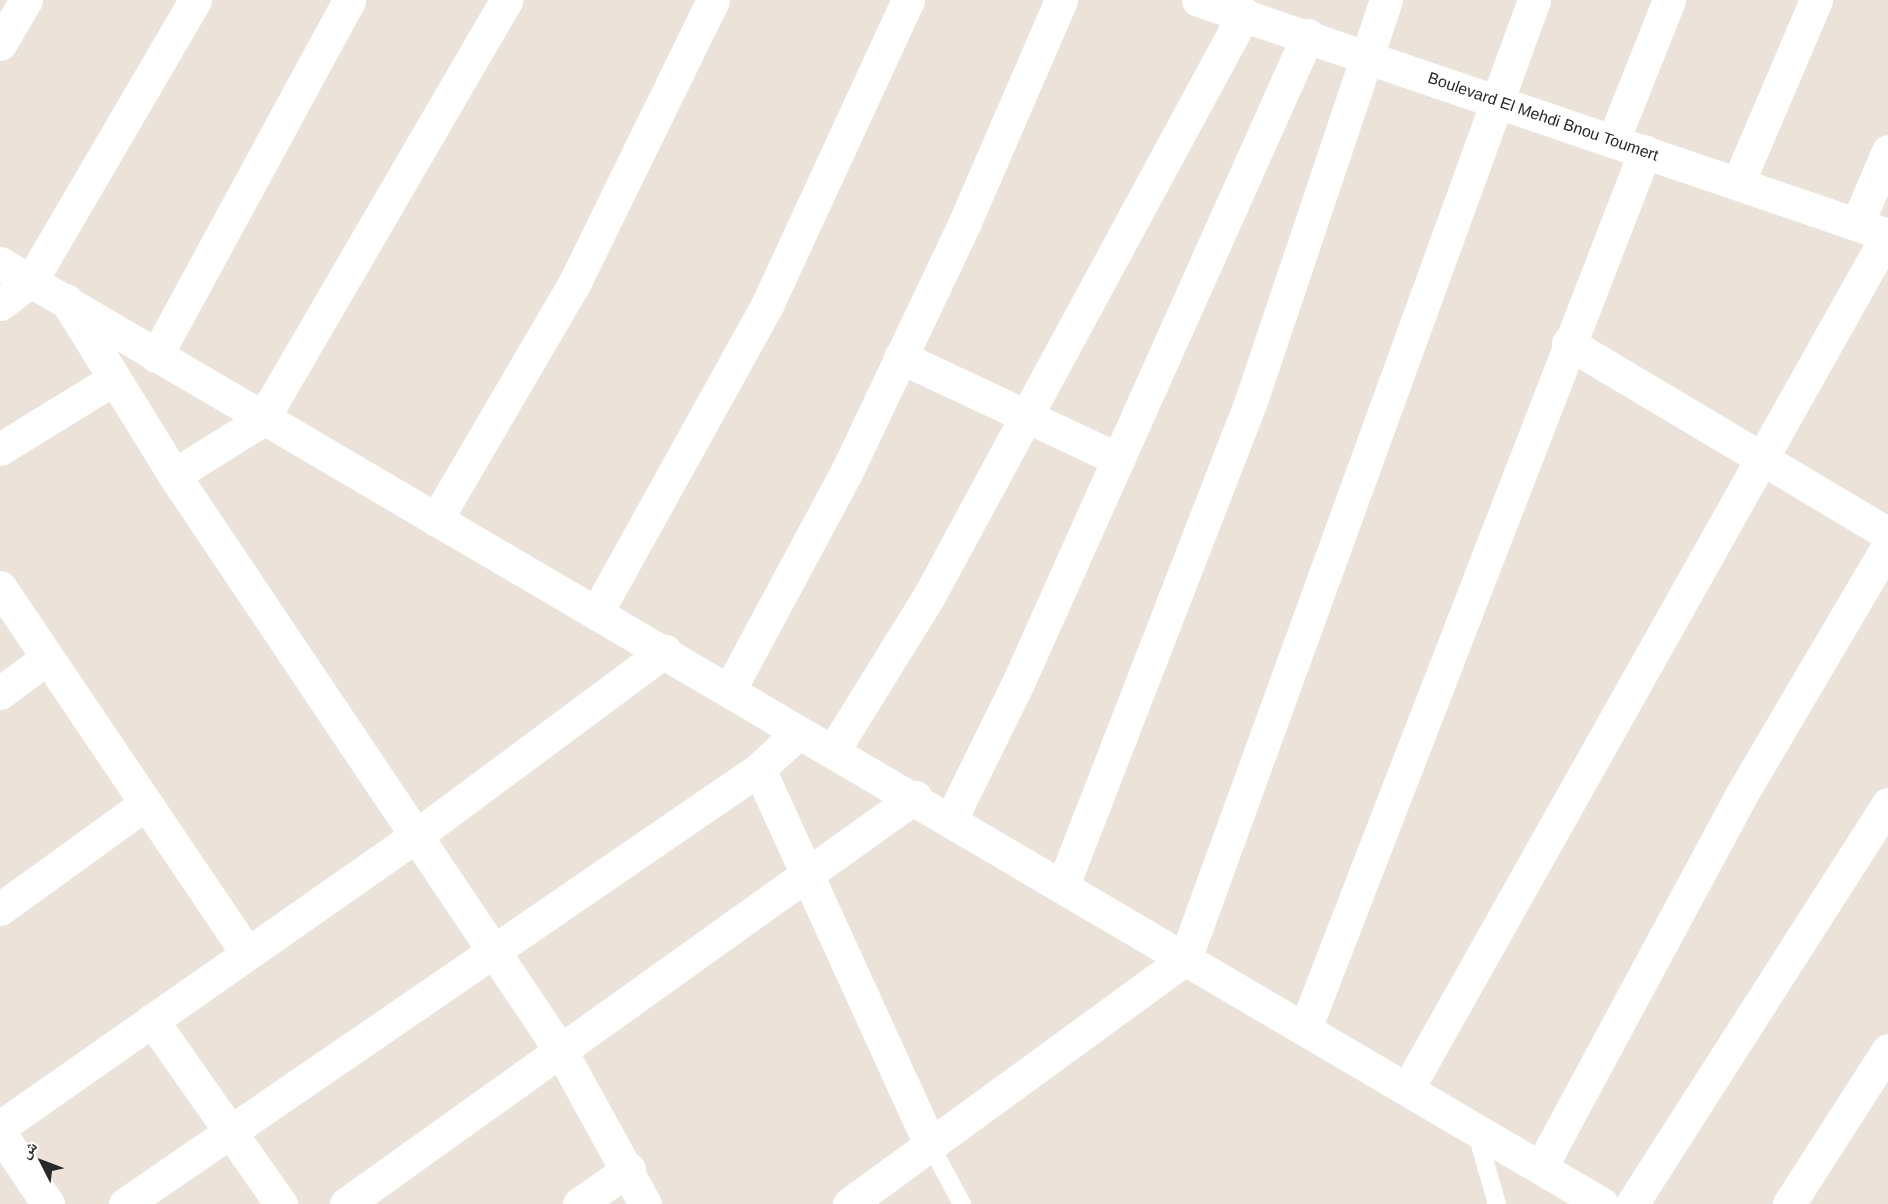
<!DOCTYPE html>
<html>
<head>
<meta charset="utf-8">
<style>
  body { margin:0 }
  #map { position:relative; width:1888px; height:1204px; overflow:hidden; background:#ebe3da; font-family:Helvetica,"Noto Naskh Arabic",sans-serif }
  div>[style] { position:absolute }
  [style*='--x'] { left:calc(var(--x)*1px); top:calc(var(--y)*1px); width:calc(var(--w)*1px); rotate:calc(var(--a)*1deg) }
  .lane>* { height:18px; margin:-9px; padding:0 9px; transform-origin:9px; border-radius:9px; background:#fff }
  .street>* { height:33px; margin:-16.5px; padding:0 16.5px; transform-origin:16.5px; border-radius:16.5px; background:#fff }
  .secondary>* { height:33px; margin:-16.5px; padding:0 16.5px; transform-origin:16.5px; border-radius:16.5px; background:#fff }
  span { translate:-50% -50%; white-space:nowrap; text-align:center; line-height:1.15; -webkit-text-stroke:5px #fff; paint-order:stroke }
  .street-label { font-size:16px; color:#292929 }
  .north { position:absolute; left:12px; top:1132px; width:60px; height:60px; -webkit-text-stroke:4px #fff; paint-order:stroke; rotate:312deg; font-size:16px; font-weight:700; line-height:24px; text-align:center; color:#292929 }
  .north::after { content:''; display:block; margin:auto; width:21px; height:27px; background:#292929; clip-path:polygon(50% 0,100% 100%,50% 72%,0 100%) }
</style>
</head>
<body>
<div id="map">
  <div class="lane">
    <div style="--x:1476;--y:1131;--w:76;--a:74"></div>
    <div style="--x:931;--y:1146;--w:66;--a:61.9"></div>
  </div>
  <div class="street">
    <div style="--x:0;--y:44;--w:51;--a:-59.4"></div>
    <div style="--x:1613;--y:141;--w:152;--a:-68.3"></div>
    <div style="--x:1738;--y:183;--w:199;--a:-66.9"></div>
    <div style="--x:1857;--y:224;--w:79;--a:-67"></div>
    <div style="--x:66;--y:300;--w:206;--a:58.3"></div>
    <div style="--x:174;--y:475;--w:696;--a:56.13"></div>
    <div style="--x:562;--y:1053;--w:172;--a:61.2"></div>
    <div style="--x:0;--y:304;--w:39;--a:-37"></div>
    <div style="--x:31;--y:281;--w:325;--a:-59.7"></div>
    <div style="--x:1568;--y:343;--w:373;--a:30.8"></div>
    <div style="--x:156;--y:356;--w:405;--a:-61.5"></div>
    <div style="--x:900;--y:357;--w:241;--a:25.1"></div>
    <div style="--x:0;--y:449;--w:134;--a:-31.6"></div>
    <div style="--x:174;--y:475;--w:104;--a:-32"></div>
    <div style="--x:262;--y:420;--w:486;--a:-59.8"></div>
    <div style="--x:436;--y:520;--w:271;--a:-59.7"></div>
    <div style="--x:573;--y:286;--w:318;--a:-63.9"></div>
    <div style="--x:0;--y:587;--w:442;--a:56"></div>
    <div style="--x:597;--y:612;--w:353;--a:-61"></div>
    <div style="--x:768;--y:303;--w:334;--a:-65.2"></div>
    <div style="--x:729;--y:691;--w:247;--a:-61.8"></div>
    <div style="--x:846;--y:473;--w:278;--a:-64.6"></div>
    <div style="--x:965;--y:222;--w:242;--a:-66.6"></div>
    <div style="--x:0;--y:693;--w:57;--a:-36.5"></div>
    <div style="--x:833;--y:751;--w:182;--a:-58.2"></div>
    <div style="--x:929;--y:596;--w:662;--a:-61.58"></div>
    <div style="--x:759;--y:769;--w:414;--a:65.5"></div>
    <div style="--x:951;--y:819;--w:152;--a:-63.8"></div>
    <div style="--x:1018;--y:683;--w:710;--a:-65.89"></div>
    <div style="--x:1063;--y:885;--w:519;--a:-68.77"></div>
    <div style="--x:1251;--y:401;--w:423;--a:-71.4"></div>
    <div style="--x:0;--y:909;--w:179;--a:-35.9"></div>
    <div style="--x:1185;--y:959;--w:1021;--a:-70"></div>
    <div style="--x:152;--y:1020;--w:225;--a:55"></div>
    <div style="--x:1306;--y:1026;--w:938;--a:-68.82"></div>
    <div style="--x:1408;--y:1088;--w:980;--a:-60.66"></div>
    <div style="--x:0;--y:1127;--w:509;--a:-35"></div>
    <div style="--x:417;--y:835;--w:309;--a:-36.6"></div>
    <div style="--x:0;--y:1133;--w:86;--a:55.9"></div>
    <div style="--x:1541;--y:1167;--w:420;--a:-61.7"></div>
    <div style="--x:1740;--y:797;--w:291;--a:-59.5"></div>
    <div style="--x:125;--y:1204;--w:769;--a:-34.45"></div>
    <div style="--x:759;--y:769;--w:54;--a:-42.8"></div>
    <div style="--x:346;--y:1204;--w:700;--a:-35.58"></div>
    <div style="--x:579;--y:1204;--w:61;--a:-35"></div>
    <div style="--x:1632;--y:1204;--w:475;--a:-57.4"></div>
    <div style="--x:1789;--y:1204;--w:183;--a:-57.3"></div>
  </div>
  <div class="secondary">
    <div style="--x:1198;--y:0;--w:729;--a:18.81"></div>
    <div style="--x:0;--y:263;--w:1858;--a:30.43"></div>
    <div style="--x:849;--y:1204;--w:416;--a:-36.1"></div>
  </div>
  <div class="street-label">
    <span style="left:1543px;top:117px;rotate:19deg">Boulevard El Mehdi Bnou Toumert</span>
  </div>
  <div class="north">ش</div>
</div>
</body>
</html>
